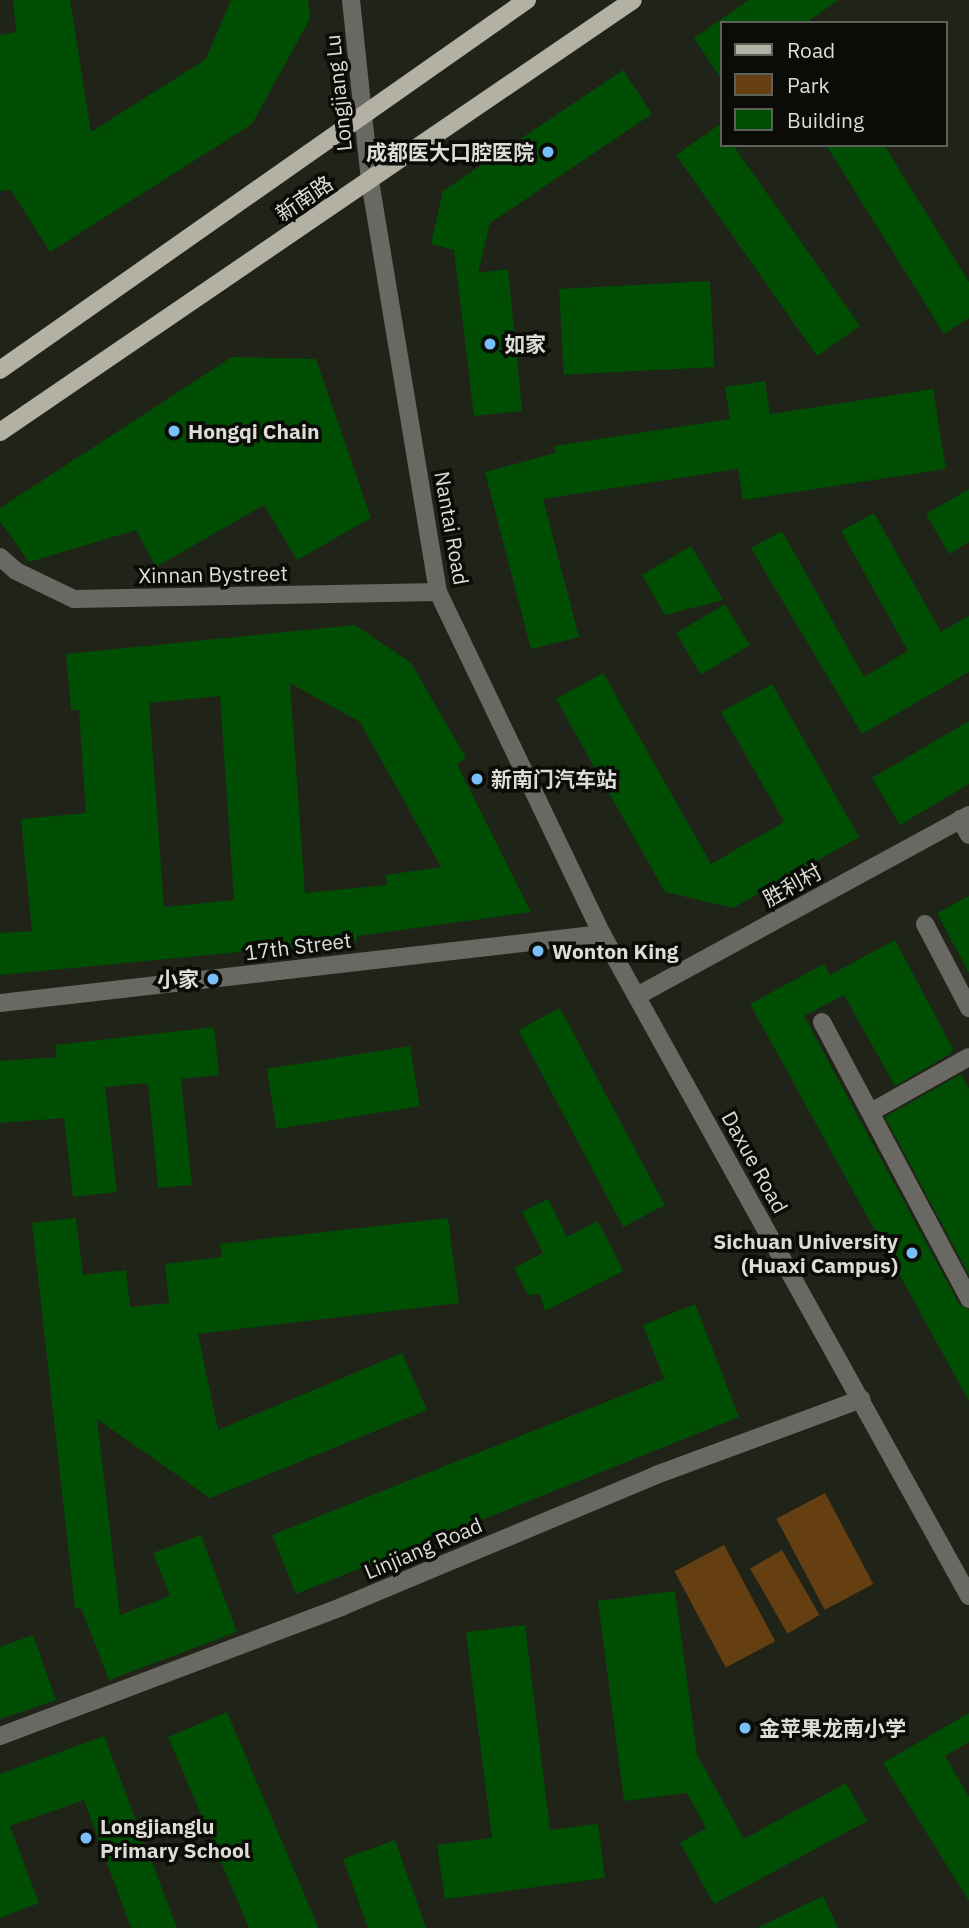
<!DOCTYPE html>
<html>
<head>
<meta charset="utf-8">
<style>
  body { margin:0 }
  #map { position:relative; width:969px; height:1928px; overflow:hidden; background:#202318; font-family:"IBM Plex Sans","Noto Sans SC",sans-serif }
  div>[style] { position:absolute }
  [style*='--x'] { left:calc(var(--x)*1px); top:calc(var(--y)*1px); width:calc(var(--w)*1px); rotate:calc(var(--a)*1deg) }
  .green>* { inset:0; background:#653f11; transform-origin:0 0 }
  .building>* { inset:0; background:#004e04; transform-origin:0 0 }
  .minor>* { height:18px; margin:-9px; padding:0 9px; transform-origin:9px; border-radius:9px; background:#6a6863 }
  .major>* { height:18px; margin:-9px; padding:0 9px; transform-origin:9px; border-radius:9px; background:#b3b0a4 }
  .dots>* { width:19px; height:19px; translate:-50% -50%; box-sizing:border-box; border:4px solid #0b0c07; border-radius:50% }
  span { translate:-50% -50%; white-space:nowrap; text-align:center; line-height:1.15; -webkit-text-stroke:7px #0b0c07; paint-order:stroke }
  .street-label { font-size:21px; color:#dbddd6 }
  .poi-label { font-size:21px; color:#dbddd6; font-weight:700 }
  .right { translate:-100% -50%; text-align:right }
  .left { translate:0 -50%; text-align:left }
  .legend { position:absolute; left:720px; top:21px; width:228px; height:126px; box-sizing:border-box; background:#0b0c07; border:2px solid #5e605a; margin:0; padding:9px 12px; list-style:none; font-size:21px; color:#dbddd6 }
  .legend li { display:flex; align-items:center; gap:14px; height:35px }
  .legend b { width:35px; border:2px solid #5e605a }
</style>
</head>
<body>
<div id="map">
  <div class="green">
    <div style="left:825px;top:1493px;width:103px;height:55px;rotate:62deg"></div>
    <div style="left:724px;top:1545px;width:109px;height:56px;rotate:62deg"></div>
    <div style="left:782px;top:1550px;width:75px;height:37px;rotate:60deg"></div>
  </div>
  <div class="building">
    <div style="clip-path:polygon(13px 0,70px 0,91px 132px,206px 59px,231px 0,308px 0,310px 19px,252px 124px,50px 252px,11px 190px,0 191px,0 35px,16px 32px)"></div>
    <div style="clip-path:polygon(749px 0,838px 0,806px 23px,722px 23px,722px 80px,694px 38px)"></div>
    <div style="clip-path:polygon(623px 70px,652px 114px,490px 223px,478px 273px,508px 269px,522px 411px,474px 416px,454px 250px,431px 244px,443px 191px)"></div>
    <div style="clip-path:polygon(722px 123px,722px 145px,733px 145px,860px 326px,817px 356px,676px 155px)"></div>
    <div style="clip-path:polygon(826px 145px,884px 145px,969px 282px,969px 318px,944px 334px)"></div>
    <div style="left:710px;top:281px;width:86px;height:151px;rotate:87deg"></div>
    <div style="clip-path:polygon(232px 357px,316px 359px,371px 518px,297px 560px,264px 505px,156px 567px,136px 530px,29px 562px,0 521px,0 508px)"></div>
    <div style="clip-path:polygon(765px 381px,770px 414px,933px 389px,946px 469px,743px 500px,738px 469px,543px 499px,579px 637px,531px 649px,485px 472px,556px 453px,554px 446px,730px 419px,725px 387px)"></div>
    <div style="clip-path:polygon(969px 489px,969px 542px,949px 554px,926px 514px)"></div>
    <div style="clip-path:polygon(874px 513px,941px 632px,969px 616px,969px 672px,862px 734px,751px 548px,782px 531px,864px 677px,908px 651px,841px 531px)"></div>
    <div style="clip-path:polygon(691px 546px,723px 600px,665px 615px,642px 575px)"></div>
    <div style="left:725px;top:604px;width:48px;height:57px;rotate:59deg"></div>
    <div style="clip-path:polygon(evenodd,355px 625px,411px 663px,466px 758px,457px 764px,531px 912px,357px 936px,357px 941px,0 975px,0 933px,32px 931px,21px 819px,86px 813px,79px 710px,71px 710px,66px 654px,355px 625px,290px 683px,360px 722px,441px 867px,386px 875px,387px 885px,305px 893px,290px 683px,355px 625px,220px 696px,234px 900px,164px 907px,149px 703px,220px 696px)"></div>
    <div style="clip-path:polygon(603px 673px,711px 864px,784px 822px,721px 712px,772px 684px,859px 837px,733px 908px,665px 892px,556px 699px)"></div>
    <div style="clip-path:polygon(969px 721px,969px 784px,900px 825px,872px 778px)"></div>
    <div style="clip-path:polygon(969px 896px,969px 973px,937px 913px)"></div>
    <div style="clip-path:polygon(895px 940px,953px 1049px,950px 1054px,895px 1086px,844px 995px,804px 1016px,959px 1304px,969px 1310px,969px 1401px,750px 1004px,824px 964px,830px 975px)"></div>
    <div style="left:560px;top:1008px;width:223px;height:47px;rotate:62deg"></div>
    <div style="clip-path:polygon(214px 1027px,219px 1075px,181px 1079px,192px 1185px,158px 1188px,148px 1083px,105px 1087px,117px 1192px,73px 1197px,64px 1118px,0 1123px,0 1061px,57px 1057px,55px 1045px)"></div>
    <div style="left:410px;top:1046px;width:61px;height:145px;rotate:81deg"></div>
    <div style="clip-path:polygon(961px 1074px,969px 1089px,969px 1275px,885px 1117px)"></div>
    <div style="clip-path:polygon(548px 1199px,567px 1237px,598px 1221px,623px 1271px,545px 1311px,540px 1294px,528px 1295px,514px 1268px,543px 1253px,522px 1212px)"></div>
    <div style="clip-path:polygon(76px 1218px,83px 1275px,126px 1270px,130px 1307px,169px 1303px,165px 1264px,222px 1257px,220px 1244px,448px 1218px,459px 1303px,198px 1334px,218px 1430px,402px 1353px,427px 1410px,210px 1498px,97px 1419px,120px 1615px,170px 1596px,153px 1553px,201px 1535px,237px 1632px,109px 1680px,81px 1608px,75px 1609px,32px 1223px)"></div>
    <div style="clip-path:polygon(695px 1304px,739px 1417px,296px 1594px,272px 1535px,664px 1379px,643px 1325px)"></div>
    <div style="clip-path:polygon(675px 1591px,697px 1755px,744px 1839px,846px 1783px,867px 1821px,714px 1904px,680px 1843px,706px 1828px,687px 1793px,624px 1801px,598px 1601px)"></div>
    <div style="clip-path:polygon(525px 1625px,550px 1830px,598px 1824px,605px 1878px,445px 1899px,437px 1845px,492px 1838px,466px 1632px)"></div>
    <div style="clip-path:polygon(33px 1635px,56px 1700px,0 1719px,0 1647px)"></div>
    <div style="left:227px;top:1712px;width:234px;height:64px;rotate:67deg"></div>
    <div style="clip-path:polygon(969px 1713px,969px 1742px,945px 1756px,969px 1797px,969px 1901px,883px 1763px)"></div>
    <div style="clip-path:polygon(104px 1736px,177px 1928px,131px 1928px,84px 1800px,10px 1826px,39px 1903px,0 1918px,0 1774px)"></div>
    <div style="clip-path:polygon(395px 1840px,413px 1891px,426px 1928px,368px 1928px,343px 1859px)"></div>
    <div style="clip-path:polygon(823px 1896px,838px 1928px,757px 1928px)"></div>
  </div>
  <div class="minor">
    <div style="--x:351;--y:0;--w:182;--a:84"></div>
    <div style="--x:370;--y:181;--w:417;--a:80.6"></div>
    <div style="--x:438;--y:592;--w:379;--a:64.4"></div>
    <div style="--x:602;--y:934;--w:757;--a:61"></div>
    <div style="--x:0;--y:557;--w:21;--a:41"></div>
    <div style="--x:16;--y:571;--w:64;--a:25.8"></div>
    <div style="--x:74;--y:599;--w:364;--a:-1.1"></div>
    <div style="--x:960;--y:819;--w:18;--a:61"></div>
    <div style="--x:925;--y:924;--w:95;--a:62.4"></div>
    <div style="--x:637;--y:996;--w:378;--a:-28.6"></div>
    <div style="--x:0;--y:1003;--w:606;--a:-6.54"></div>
    <div style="--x:822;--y:1022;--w:314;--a:62"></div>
    <div style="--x:871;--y:1112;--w:112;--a:-29.3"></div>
    <div style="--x:0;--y:1736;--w:365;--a:-20.7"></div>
    <div style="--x:341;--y:1607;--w:342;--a:-22.7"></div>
    <div style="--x:656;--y:1475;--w:219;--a:-20.3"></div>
  </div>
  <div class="major">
    <div style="--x:0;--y:370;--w:644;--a:-35.07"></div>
    <div style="--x:0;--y:432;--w:766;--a:-34.31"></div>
  </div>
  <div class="dots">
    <div style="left:548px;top:152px;background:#79bff8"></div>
    <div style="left:490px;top:344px;background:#79bff8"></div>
    <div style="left:174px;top:431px;background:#79bff8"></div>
    <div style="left:477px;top:779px;background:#79bff8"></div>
    <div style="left:538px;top:951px;background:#79bff8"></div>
    <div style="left:213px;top:979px;background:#79bff8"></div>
    <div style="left:912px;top:1253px;background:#79bff8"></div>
    <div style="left:745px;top:1728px;background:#79bff8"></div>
    <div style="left:86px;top:1838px;background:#79bff8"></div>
  </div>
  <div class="street-label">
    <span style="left:338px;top:93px;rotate:-96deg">Longjiang Lu</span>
    <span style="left:304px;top:198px;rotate:-34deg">新南路</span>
    <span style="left:452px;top:528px;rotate:80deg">Nantai Road</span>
    <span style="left:213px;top:574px;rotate:-1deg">Xinnan Bystreet</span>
    <span style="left:792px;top:885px;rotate:-29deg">胜利村</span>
    <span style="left:298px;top:946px;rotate:-7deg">17th Street</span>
    <span style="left:755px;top:1162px;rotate:61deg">Daxue Road</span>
    <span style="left:423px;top:1548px;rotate:-23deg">Linjiang Road</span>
  </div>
  <div class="poi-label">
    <span class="right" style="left:534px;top:152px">成都医大口腔医院</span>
    <span class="left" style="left:504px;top:344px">如家</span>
    <span class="left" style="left:188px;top:431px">Hongqi Chain</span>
    <span class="left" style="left:491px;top:779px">新南门汽车站</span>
    <span class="left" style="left:552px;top:951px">Wonton King</span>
    <span class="right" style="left:199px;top:979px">小家</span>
    <span class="right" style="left:898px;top:1253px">Sichuan University<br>(Huaxi Campus)</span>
    <span class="left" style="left:759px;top:1728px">金苹果龙南小学</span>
    <span class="left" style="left:100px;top:1838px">Longjianglu<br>Primary School</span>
  </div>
  <ul class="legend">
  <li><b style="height:9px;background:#b3b0a4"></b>Road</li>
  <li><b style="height:19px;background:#653f11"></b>Park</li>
  <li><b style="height:19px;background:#004e04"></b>Building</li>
  </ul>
</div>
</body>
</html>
